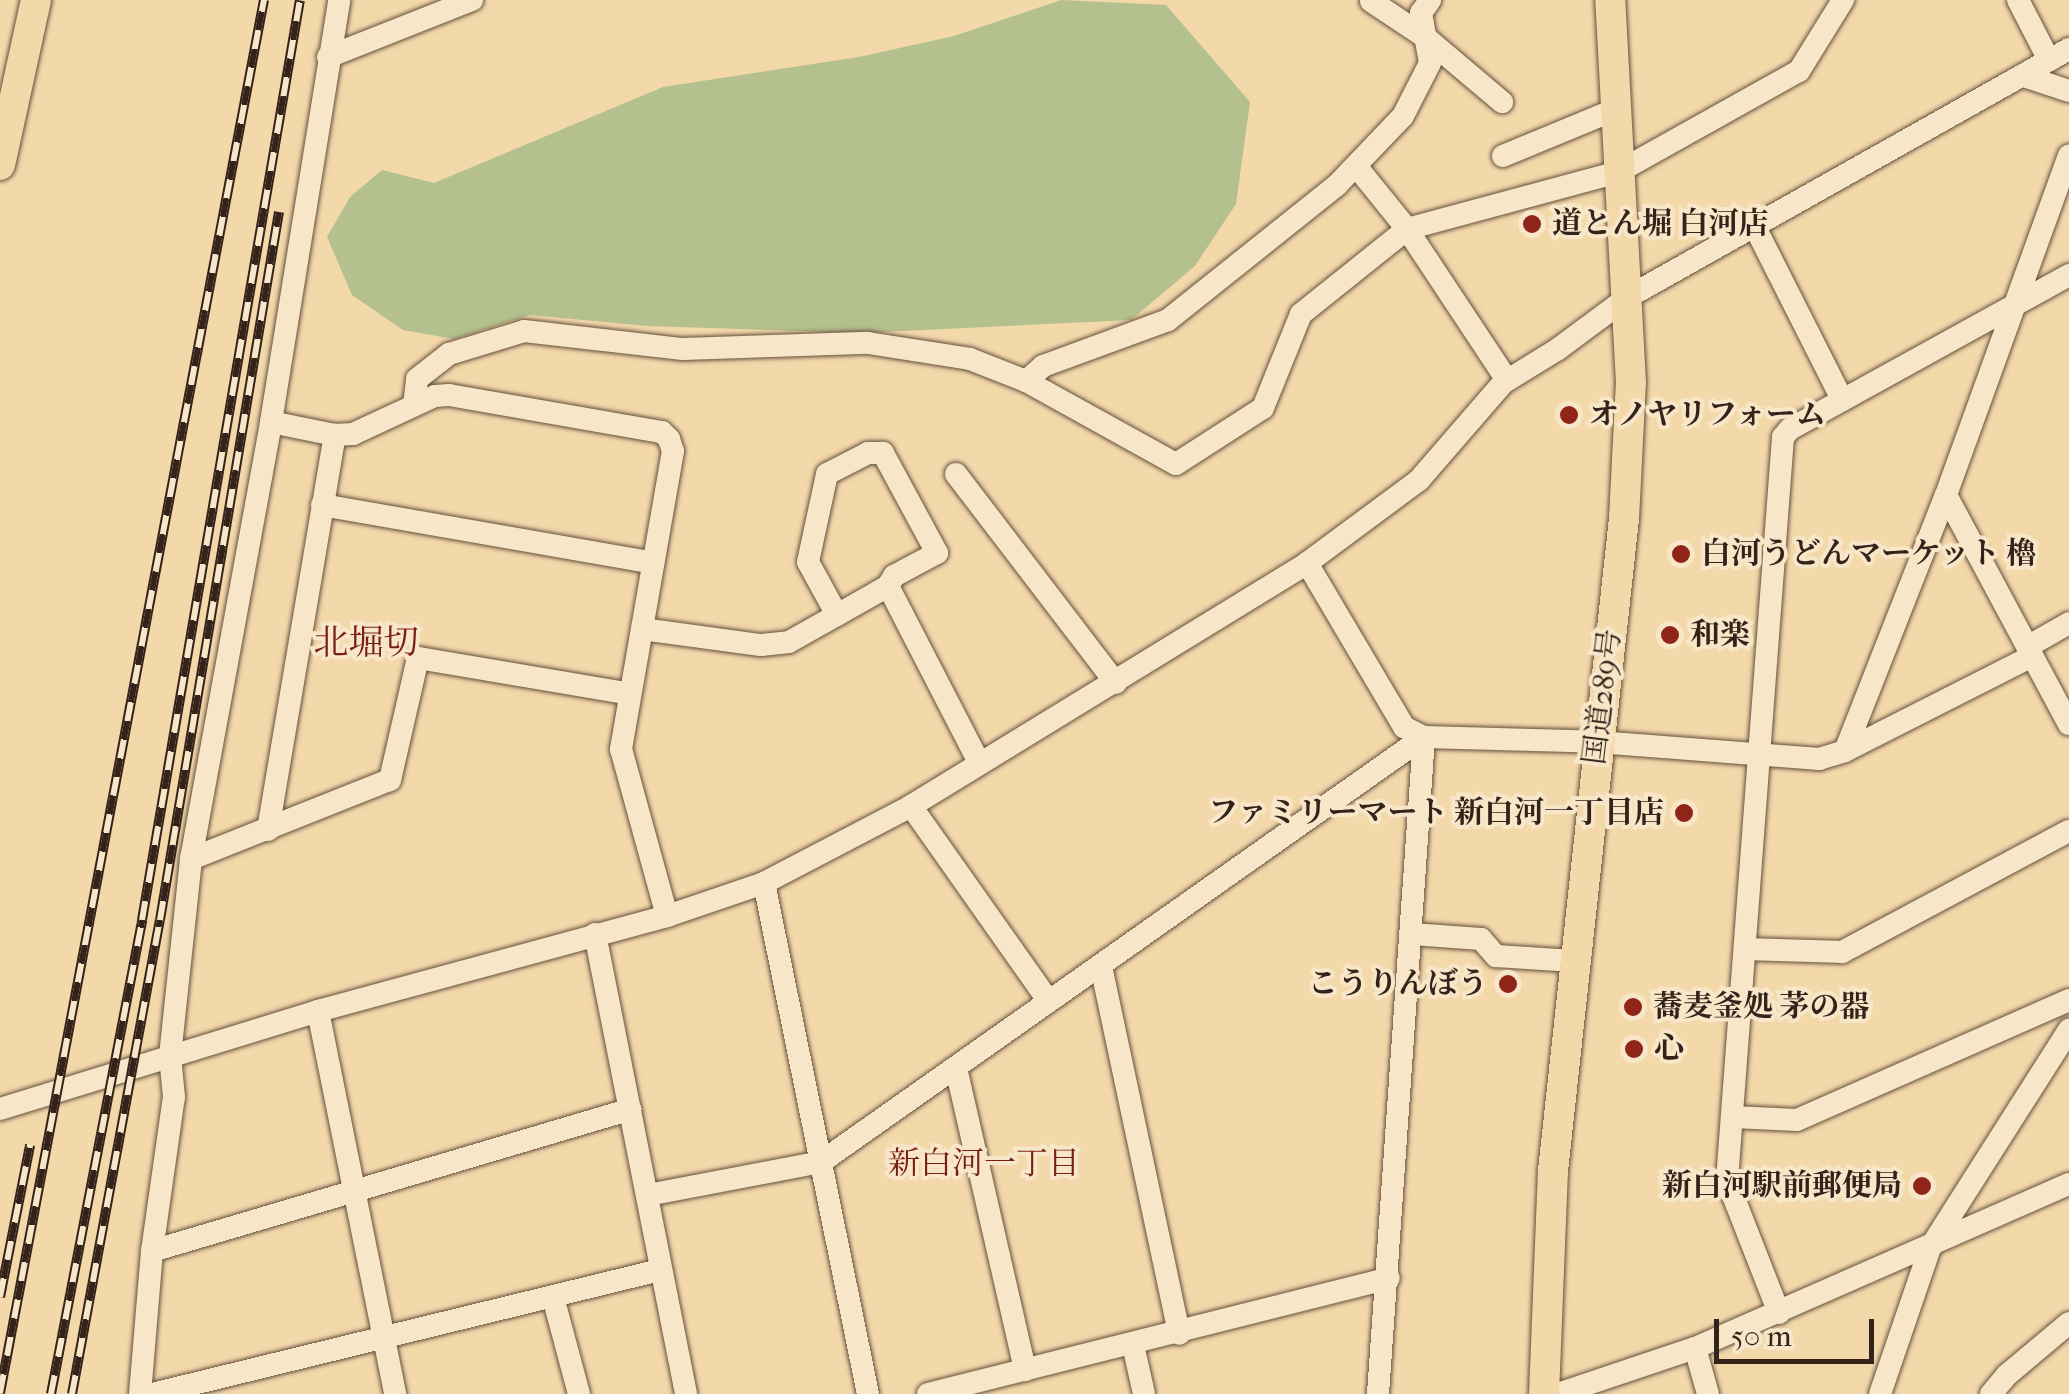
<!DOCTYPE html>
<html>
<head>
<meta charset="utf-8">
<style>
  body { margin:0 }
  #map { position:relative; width:2069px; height:1394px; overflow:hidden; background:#f3d8aa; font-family:"IM FELL French Canon","Noto Serif JP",serif }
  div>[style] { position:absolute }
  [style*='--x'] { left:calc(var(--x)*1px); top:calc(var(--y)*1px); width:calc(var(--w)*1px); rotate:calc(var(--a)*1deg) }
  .green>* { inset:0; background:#b4c08d }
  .roads { filter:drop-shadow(0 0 2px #64503e) drop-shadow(0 0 2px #64503e) }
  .minor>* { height:22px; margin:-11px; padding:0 11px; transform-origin:11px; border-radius:11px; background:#f7e6c8 }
  .highway>* { height:30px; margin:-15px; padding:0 15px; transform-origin:15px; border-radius:15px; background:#f3d8aa }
  .rail>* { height:10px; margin-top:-5px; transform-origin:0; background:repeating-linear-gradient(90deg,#f7e6c8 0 19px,#34231a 0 38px); box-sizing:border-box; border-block:2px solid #34231a }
  .dots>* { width:28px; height:28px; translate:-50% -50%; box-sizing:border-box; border:5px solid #f7e6c8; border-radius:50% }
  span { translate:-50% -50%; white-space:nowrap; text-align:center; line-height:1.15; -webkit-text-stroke:8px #f7e6c8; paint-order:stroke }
  .poi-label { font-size:30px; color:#34231a; font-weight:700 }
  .left { translate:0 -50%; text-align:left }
  .right { translate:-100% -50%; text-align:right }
  .street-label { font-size:30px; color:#34231a }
  .neighbourhood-label { font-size:32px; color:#7a1f14 }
  .quarter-label { font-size:35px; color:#7a1f14 }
  .scale { position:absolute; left:1714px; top:1319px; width:160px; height:45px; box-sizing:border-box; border:5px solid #34231a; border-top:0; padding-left:12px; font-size:30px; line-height:35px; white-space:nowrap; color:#34231a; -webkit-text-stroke:8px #f7e6c8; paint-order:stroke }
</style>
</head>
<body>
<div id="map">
  <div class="green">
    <div style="clip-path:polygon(1061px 0,1166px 5px,1250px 102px,1236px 204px,1195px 266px,1131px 320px,861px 333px,647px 326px,530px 315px,454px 339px,403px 330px,352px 295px,327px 237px,350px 197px,382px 170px,434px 183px,663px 87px,859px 57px,954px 36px)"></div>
  </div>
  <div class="roads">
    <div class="minor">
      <div style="--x:2018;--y:0;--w:68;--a:62.7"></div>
      <div style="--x:1371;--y:1;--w:65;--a:33.7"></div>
      <div style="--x:1425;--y:37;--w:101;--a:40.2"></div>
      <div style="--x:328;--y:57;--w:155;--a:-21.6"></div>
      <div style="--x:2024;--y:76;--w:47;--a:18.4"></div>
      <div style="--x:1503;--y:156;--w:120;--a:-22.5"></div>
      <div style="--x:1356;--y:166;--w:81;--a:51"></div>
      <div style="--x:1407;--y:229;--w:181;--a:56.5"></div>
      <div style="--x:1755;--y:227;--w:193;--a:63.2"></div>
      <div style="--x:1026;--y:381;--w:23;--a:-41"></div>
      <div style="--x:1043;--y:366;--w:133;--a:-20.2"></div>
      <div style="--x:1168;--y:320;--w:216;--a:-38.6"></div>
      <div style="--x:1337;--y:185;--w:95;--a:-46.3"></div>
      <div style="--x:1403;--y:116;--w:59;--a:-63"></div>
      <div style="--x:1430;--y:63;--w:51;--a:-100.2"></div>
      <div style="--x:1421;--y:13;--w:16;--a:-55"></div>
      <div style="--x:414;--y:405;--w:26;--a:-83"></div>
      <div style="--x:417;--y:379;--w:41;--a:-38"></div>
      <div style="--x:449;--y:354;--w:78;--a:-17"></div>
      <div style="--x:524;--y:331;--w:160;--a:6.5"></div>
      <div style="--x:683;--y:349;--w:185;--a:-1.9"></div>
      <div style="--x:868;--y:343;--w:103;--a:8.9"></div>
      <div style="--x:970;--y:359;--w:60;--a:21.4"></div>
      <div style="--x:1026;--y:381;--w:171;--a:29"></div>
      <div style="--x:1176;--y:464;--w:103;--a:-32.8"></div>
      <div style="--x:1263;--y:408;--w:101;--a:-68"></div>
      <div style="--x:1301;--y:314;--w:136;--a:-38.7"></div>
      <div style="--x:1407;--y:229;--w:219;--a:-15.1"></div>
      <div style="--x:1618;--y:172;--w:207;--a:-29.2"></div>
      <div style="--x:1799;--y:71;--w:84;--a:-58.2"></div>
      <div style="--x:271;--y:422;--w:65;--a:11.5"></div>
      <div style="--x:335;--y:435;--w:18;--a:-3"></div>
      <div style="--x:353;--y:434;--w:90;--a:-24.9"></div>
      <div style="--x:435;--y:396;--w:14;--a:-4"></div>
      <div style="--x:449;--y:395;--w:216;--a:9.9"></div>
      <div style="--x:662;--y:432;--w:10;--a:45"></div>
      <div style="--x:669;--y:439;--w:13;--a:72"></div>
      <div style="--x:673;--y:451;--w:303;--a:99.9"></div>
      <div style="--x:621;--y:749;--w:173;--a:74.6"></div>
      <div style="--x:956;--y:474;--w:263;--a:52.6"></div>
      <div style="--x:1946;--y:495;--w:260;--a:61.8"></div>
      <div style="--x:322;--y:505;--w:336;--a:9.9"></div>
      <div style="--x:1307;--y:563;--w:191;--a:59.4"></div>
      <div style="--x:1404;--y:727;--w:22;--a:27"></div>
      <div style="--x:1424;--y:737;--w:174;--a:1.6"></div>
      <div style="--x:1598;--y:742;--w:222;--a:4.4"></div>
      <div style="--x:1819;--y:759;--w:27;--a:-17"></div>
      <div style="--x:1845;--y:751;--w:210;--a:-26.9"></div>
      <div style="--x:888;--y:586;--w:198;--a:62.7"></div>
      <div style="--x:642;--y:629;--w:120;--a:7.7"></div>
      <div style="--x:761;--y:645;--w:28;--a:-6"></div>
      <div style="--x:789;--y:642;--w:55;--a:-29.4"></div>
      <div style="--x:837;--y:615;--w:59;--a:-29.6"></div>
      <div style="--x:888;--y:586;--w:12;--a:-59"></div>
      <div style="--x:894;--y:576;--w:49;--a:-28.1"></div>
      <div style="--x:937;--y:553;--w:114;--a:-118.4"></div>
      <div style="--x:883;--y:453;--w:15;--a:180"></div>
      <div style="--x:868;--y:453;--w:46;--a:152.9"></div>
      <div style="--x:827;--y:474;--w:90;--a:102.2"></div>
      <div style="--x:808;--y:562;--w:60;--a:61.3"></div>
      <div style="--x:2027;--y:647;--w:48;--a:-29.7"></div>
      <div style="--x:1845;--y:751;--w:275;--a:-68.5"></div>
      <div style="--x:1946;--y:495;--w:361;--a:-70.1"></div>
      <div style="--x:911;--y:806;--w:237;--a:54.8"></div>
      <div style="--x:268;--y:830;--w:401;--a:-80.4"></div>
      <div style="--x:191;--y:859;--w:214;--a:-21.7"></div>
      <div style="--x:390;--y:780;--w:125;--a:-77.1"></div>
      <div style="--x:418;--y:658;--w:215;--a:9.6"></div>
      <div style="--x:764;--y:883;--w:521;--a:78.5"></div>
      <div style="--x:595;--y:934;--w:469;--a:78.8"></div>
      <div style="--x:1412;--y:934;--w:69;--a:4.1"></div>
      <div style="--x:1481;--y:939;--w:23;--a:49"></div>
      <div style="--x:1496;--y:956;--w:78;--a:3.7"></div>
      <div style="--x:1747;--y:949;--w:95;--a:1.8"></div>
      <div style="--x:1842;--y:952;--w:257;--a:-28.1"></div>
      <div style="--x:1101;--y:966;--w:376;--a:78"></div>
      <div style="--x:318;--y:1011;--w:391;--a:78.6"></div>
      <div style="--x:956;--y:1068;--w:310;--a:77.1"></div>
      <div style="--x:0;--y:1109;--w:333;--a:-17.1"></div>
      <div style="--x:318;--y:1011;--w:362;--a:-15.2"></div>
      <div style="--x:667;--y:916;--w:102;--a:-18.8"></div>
      <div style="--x:764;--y:883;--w:166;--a:-27.6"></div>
      <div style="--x:911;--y:806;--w:465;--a:-31.5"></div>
      <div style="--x:1307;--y:563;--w:139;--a:-36.5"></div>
      <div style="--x:1419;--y:480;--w:128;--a:-49.1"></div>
      <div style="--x:1503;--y:383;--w:65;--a:-31.7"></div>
      <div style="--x:1558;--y:349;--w:87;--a:-36.6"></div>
      <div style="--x:1628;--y:297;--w:506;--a:-29.35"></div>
      <div style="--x:1733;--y:1117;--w:64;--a:2.7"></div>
      <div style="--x:1797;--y:1120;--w:297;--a:-23.8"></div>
      <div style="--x:648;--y:1195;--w:176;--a:-10.8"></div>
      <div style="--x:821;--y:1162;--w:738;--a:-35.18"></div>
      <div style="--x:152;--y:1251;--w:499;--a:-16.5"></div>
      <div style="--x:553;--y:1297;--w:100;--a:75"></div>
      <div style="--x:1779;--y:1313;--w:143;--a:-111.4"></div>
      <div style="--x:1727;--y:1180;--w:745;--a:-85.69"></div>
      <div style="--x:1783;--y:437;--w:11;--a:-49"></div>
      <div style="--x:1790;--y:429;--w:319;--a:-28.9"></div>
      <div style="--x:1133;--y:1345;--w:50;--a:77.3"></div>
      <div style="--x:1695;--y:1348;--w:48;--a:74.2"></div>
      <div style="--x:140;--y:1394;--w:144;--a:-85.2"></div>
      <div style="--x:152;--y:1251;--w:156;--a:-81.9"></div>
      <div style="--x:174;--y:1097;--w:41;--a:-95.6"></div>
      <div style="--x:170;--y:1056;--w:198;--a:-83.9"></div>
      <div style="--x:191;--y:859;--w:444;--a:-79.6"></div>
      <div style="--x:271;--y:422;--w:427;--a:-80.8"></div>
      <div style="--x:152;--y:1394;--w:523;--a:-13.72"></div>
      <div style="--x:928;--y:1394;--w:475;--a:-14.1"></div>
      <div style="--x:1378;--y:1394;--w:659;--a:-85.99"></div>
      <div style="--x:1558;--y:1394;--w:145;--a:-18.6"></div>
      <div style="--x:1695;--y:1348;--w:408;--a:-23.7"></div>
      <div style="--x:1880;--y:1394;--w:154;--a:-71.1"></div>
      <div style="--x:1930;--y:1248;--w:259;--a:-57.5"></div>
      <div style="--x:1991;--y:1394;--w:25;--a:-50"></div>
      <div style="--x:2007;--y:1375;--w:81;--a:-40"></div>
    </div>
    <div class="highway">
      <div style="--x:0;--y:165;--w:169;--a:-77.7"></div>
      <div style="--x:1544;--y:1394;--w:223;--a:-87.7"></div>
      <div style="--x:1553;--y:1171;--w:656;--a:-83.79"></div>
      <div style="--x:1624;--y:519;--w:136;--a:-87.1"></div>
      <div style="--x:1631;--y:383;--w:384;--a:-93.1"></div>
    </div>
  </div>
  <div class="rail">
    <div style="--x:0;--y:1297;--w:155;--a:-78.8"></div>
    <div style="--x:0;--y:1393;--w:1418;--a:-79.27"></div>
    <div style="--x:51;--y:1394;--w:483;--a:-79.1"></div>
    <div style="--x:142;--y:920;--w:933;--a:-80.26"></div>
    <div style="--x:72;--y:1394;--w:482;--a:-79.5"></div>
    <div style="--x:160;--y:920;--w:718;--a:-80.46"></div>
  </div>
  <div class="dots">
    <div style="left:1532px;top:224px;background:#8f2418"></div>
    <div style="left:1569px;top:415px;background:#8f2418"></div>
    <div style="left:1681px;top:554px;background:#8f2418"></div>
    <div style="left:1670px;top:635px;background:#8f2418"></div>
    <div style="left:1684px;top:813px;background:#8f2418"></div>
    <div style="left:1508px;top:984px;background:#8f2418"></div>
    <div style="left:1633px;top:1007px;background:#8f2418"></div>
    <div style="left:1634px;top:1049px;background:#8f2418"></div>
    <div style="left:1922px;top:1186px;background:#8f2418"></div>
  </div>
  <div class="poi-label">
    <span class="left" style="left:1552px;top:224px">道とん堀 白河店</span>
    <span class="left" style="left:1589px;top:415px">オノヤリフォーム</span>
    <span class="left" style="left:1701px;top:554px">白河うどんマーケット 櫓</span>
    <span class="left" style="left:1690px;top:635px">和楽</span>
    <span class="right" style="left:1664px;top:813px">ファミリーマート 新白河一丁目店</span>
    <span class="right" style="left:1488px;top:984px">こうりんぼう</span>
    <span class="left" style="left:1653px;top:1007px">蕎麦釜処 茅の器</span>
    <span class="left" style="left:1654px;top:1049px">心</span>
    <span class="right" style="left:1902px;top:1186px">新白河駅前郵便局</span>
  </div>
  <div class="street-label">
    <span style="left:1603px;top:697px;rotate:-83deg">国道289号</span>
  </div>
  <div class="neighbourhood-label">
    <span style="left:984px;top:1164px">新白河一丁目</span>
  </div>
  <div class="quarter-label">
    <span style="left:366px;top:643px">北堀切</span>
  </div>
  <div class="scale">50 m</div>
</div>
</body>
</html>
